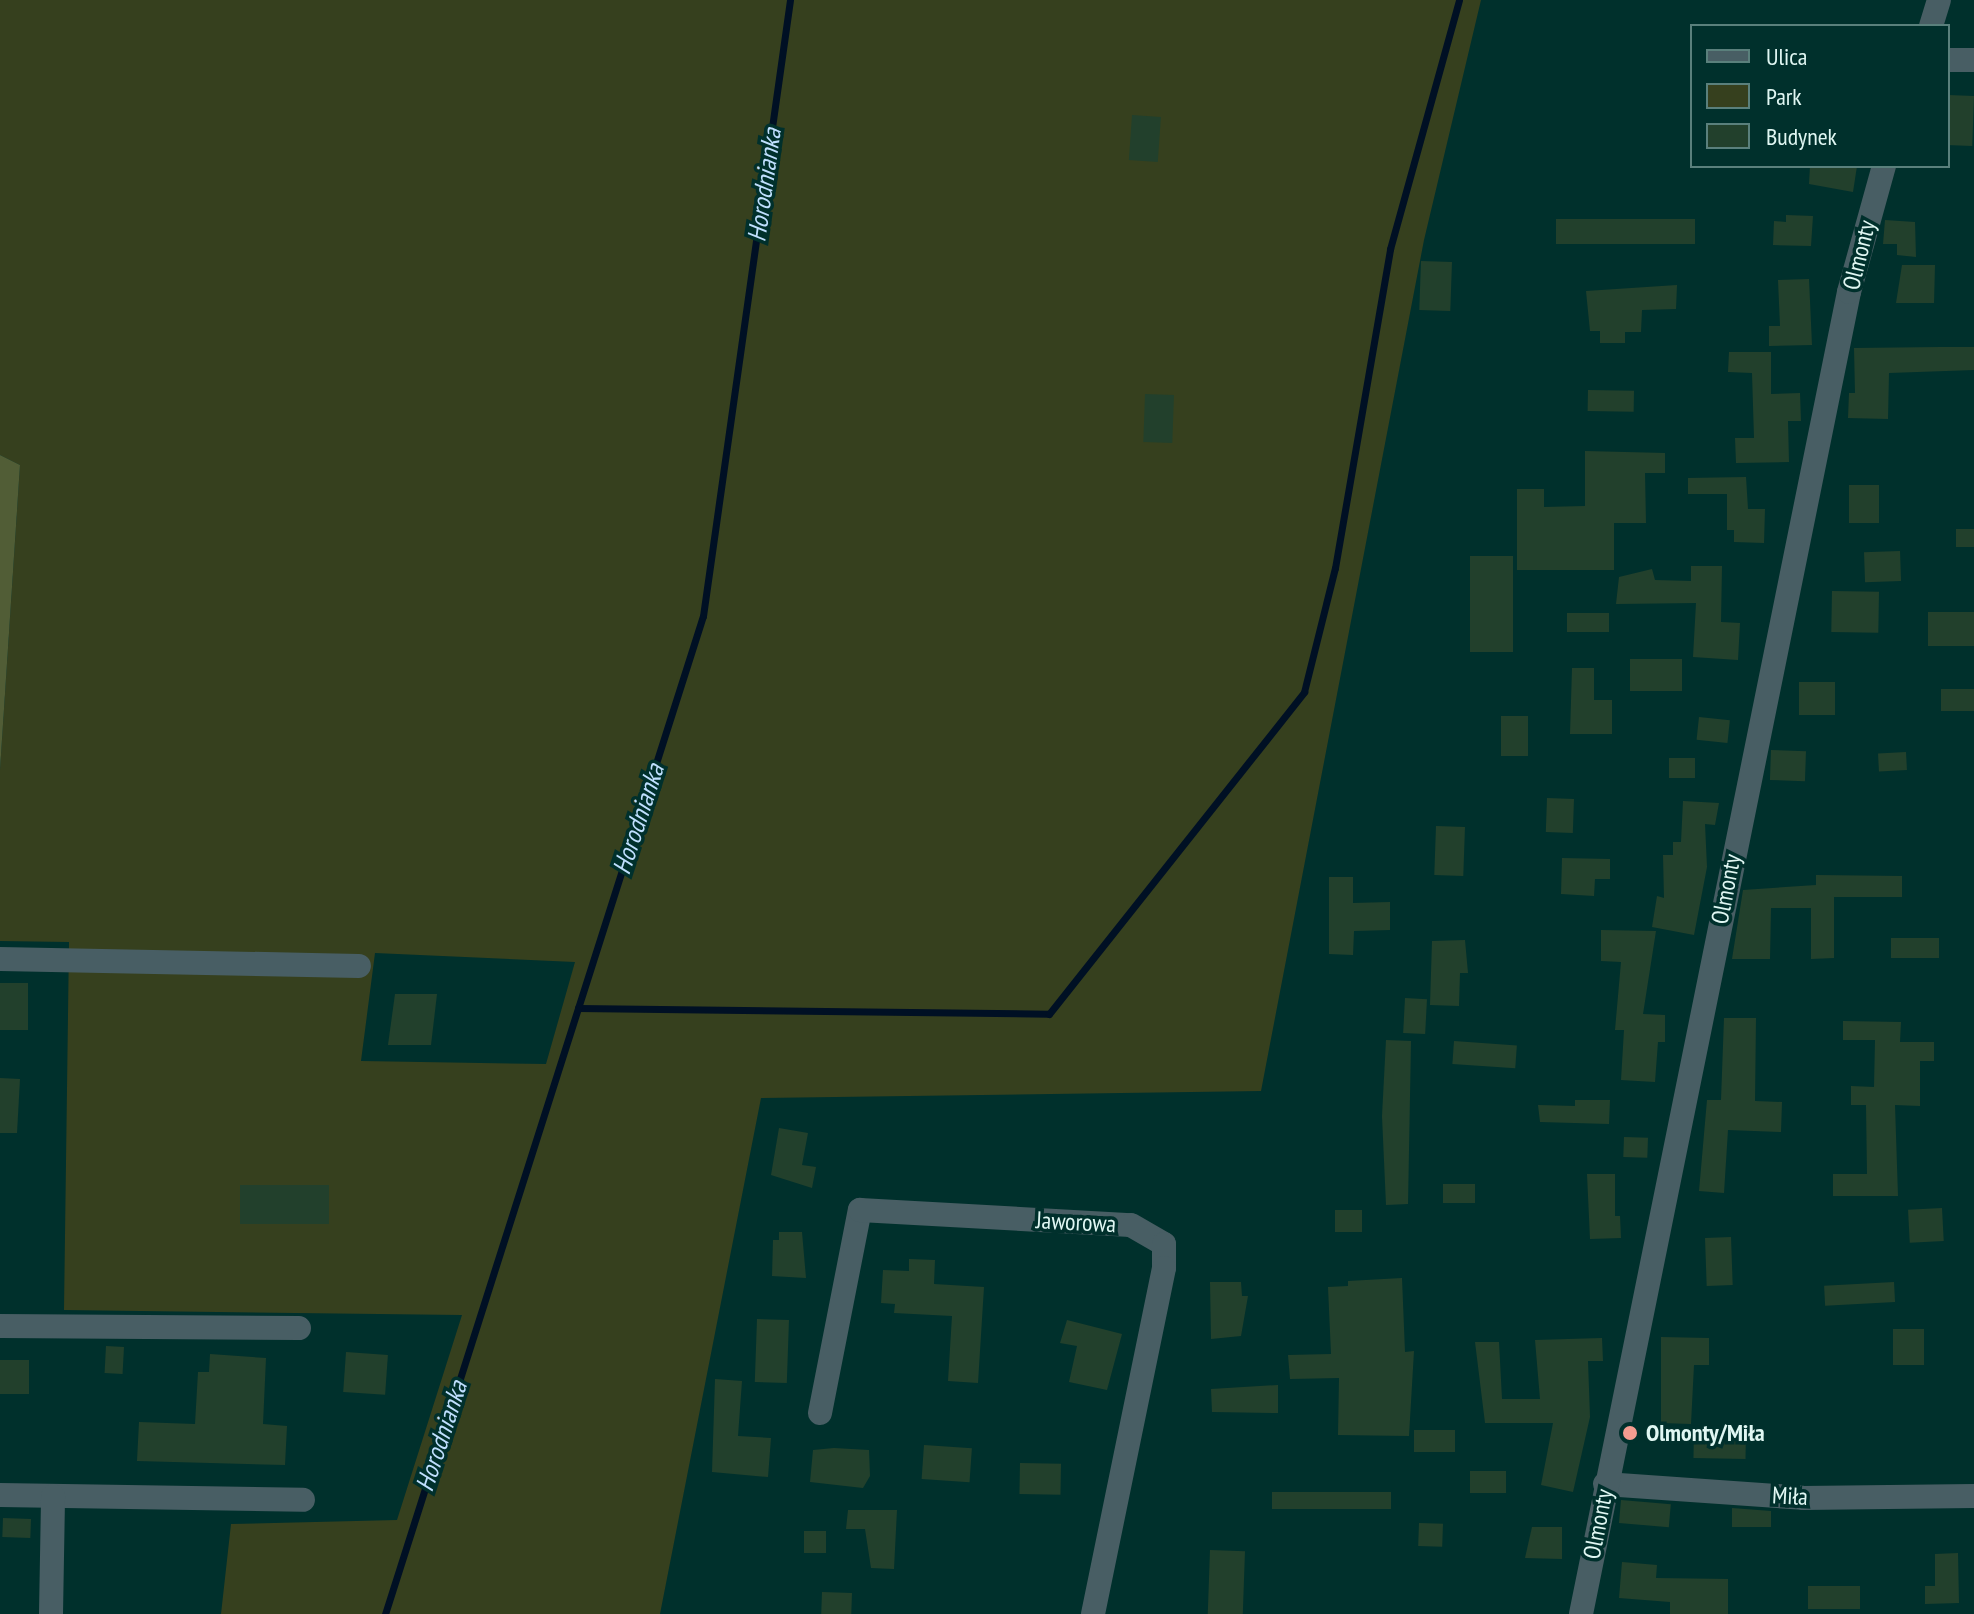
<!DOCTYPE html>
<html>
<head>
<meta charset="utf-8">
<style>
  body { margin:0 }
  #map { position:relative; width:1974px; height:1614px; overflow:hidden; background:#00302c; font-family:"PT Sans Narrow",sans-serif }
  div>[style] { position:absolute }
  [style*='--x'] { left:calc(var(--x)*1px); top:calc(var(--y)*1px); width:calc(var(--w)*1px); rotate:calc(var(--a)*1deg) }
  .green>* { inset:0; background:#36401e }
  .forest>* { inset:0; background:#515d36 }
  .stream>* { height:7px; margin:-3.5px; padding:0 3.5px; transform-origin:3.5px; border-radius:3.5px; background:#001024 }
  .building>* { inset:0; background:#22402c; transform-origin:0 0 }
  .minor>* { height:24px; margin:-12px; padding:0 12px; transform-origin:12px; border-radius:12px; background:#485e64 }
  .dots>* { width:22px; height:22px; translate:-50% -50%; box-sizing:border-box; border:4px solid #00302c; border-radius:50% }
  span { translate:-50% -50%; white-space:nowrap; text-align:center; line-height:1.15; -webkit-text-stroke:7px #00302c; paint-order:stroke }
  .street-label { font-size:24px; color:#e0f7f3 }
  .poi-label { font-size:24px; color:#e0f7f3; font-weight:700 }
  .left { translate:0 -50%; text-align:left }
  .water-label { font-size:26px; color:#bfdffe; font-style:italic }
  .legend { position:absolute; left:1690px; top:24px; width:260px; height:144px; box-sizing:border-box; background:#00302c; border:2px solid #5a807c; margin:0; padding:10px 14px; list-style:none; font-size:24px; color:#e0f7f3 }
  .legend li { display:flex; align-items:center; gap:16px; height:40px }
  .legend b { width:40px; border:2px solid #5a807c }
</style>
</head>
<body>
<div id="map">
  <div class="green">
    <div style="clip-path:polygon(evenodd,0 0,1481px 0,1424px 240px,1261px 1091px,761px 1098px,660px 1614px,221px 1614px,231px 1524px,397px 1520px,462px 1315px,64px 1310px,69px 942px,0 941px,0 770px,20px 465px,0 455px,0 0,375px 953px,575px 962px,546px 1064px,361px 1061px,375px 953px)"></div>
  </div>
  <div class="forest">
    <div style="clip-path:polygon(0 455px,20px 465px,0 770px)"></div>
  </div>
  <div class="stream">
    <div style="--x:578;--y:1008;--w:471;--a:0.7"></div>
    <div style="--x:1049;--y:1014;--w:411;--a:-51.6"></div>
    <div style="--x:1304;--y:692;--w:128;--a:-76"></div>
    <div style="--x:1335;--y:568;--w:324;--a:-80.2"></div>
    <div style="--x:1390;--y:249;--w:258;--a:-74.5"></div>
    <div style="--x:385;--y:1614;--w:1047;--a:-72.33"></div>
    <div style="--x:703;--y:616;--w:622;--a:-81.96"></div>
  </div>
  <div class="building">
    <div style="left:1948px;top:95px;width:26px;height:50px;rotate:2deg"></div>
    <div style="left:1132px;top:115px;width:29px;height:45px;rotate:4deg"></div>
    <div style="clip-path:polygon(1810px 166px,1857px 166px,1853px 192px,1809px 184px)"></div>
    <div style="clip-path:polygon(1786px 215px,1813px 216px,1811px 246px,1773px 245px,1774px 221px,1786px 222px)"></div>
    <div style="left:1556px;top:219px;width:139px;height:25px"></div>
    <div style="clip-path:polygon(1885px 220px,1915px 222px,1916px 257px,1897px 255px,1897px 244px,1883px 244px)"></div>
    <div style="left:1421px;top:261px;width:31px;height:49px;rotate:2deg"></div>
    <div style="clip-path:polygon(1902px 265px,1935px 265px,1934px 303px,1896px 303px)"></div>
    <div style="clip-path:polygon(1809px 279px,1812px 345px,1769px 346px,1769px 326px,1780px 326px,1778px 280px)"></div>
    <div style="clip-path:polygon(1677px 285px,1676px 309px,1642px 310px,1641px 332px,1625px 332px,1625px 343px,1600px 343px,1600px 331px,1590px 331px,1586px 291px)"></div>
    <div style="clip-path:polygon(1941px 347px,1974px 347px,1974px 370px,1889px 373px,1888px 419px,1848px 418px,1849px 393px,1855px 393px,1854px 348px)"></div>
    <div style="clip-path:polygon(1729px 352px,1771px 352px,1771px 394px,1800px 393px,1801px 421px,1788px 421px,1789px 462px,1736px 463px,1735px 438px,1754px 438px,1752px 373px,1728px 372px)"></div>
    <div style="left:1588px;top:390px;width:46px;height:21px;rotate:1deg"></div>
    <div style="left:1145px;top:394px;width:29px;height:48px;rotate:2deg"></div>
    <div style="clip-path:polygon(1585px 451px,1665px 453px,1665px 473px,1645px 473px,1646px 523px,1614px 523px,1614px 570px,1517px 570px,1517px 489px,1544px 489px,1544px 507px,1585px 506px)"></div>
    <div style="clip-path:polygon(1746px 477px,1748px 509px,1765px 509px,1764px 543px,1734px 542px,1734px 530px,1727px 530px,1727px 494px,1688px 494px,1688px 478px)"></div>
    <div style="left:1849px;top:485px;width:30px;height:38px"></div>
    <div style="left:1956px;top:529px;width:18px;height:18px"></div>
    <div style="left:1900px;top:551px;width:30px;height:36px;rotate:88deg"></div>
    <div style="left:1470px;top:556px;width:43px;height:96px"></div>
    <div style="clip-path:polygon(1691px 566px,1722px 566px,1721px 622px,1740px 623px,1738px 660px,1693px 657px,1696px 603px,1616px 604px,1619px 577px,1652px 569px,1655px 580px,1691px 581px)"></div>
    <div style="left:1832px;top:591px;width:47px;height:41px;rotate:1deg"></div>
    <div style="left:1974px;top:612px;width:34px;height:46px;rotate:90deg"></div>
    <div style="left:1567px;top:613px;width:42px;height:19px"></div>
    <div style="left:1630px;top:659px;width:52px;height:32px"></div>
    <div style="clip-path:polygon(1572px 668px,1594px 668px,1594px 700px,1612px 700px,1612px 734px,1570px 734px)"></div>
    <div style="left:1799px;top:682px;width:36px;height:33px"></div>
    <div style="left:1941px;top:689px;width:33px;height:22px"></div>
    <div style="left:1501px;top:716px;width:27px;height:40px"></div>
    <div style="left:1699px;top:717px;width:31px;height:23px;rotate:6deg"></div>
    <div style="left:1771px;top:750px;width:35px;height:30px;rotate:2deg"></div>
    <div style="left:1906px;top:752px;width:18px;height:28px;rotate:87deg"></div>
    <div style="left:1669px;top:758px;width:26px;height:20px"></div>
    <div style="left:1547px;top:798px;width:27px;height:34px;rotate:2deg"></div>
    <div style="clip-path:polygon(1683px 801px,1719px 803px,1715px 825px,1705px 824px,1707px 867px,1694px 935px,1652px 927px,1657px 896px,1664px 898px,1663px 855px,1673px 855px,1673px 842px,1681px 842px)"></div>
    <div style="left:1436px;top:826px;width:29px;height:49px;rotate:2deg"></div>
    <div style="clip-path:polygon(1562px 858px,1610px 859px,1610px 879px,1595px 879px,1594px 896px,1561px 894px)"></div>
    <div style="clip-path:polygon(1816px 875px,1902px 876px,1902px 897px,1834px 897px,1834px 958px,1811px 959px,1811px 908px,1771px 908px,1770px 959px,1732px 959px,1743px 890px,1816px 885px)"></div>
    <div style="clip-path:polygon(1329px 877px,1353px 877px,1353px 903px,1390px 902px,1390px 930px,1354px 931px,1353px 955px,1329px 954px)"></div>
    <div style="clip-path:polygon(1601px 930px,1656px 931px,1643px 1014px,1665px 1015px,1665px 1042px,1658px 1042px,1655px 1082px,1621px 1080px,1624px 1030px,1615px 1030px,1621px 962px,1601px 961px)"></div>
    <div style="left:1891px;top:938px;width:48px;height:20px"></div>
    <div style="clip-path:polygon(1465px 940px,1468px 973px,1460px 973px,1459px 1006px,1430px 1005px,1432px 941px)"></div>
    <div style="left:0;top:983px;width:28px;height:47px"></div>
    <div style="clip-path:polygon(395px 994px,437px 994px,431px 1045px,388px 1045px)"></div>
    <div style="left:1405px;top:998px;width:22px;height:35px;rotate:3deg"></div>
    <div style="clip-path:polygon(1724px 1018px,1756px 1018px,1755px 1101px,1782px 1102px,1781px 1132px,1728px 1130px,1724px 1193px,1699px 1191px,1707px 1100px,1721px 1100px)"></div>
    <div style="clip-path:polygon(1843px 1021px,1901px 1022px,1900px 1042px,1934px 1042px,1934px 1061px,1920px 1061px,1920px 1106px,1895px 1105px,1898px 1196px,1833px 1196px,1833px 1174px,1867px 1174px,1866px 1105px,1851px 1105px,1851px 1086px,1874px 1087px,1875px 1040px,1843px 1040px)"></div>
    <div style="clip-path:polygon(1386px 1040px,1411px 1041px,1408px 1204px,1386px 1205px,1382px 1116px)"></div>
    <div style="left:1454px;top:1041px;width:63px;height:23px;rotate:4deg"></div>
    <div style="clip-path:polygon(0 1078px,20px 1079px,17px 1133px,0 1133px)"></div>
    <div style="clip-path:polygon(1575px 1100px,1610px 1100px,1609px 1124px,1540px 1122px,1538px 1105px,1575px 1106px)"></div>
    <div style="clip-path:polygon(779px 1128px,808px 1133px,802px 1165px,816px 1167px,812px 1188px,771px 1175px)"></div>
    <div style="left:1624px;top:1137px;width:24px;height:20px;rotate:2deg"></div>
    <div style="clip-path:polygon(1587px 1174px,1615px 1174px,1615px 1216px,1620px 1216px,1621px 1238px,1590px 1239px)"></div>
    <div style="left:1443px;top:1184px;width:32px;height:19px"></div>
    <div style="left:329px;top:1185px;width:39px;height:89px;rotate:90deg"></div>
    <div style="left:1942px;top:1208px;width:33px;height:34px;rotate:87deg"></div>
    <div style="left:1362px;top:1210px;width:22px;height:27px;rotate:90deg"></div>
    <div style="clip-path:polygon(779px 1232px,802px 1232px,806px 1278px,772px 1276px,773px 1240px,779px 1240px)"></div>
    <div style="left:1731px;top:1237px;width:48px;height:26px;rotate:88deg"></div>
    <div style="clip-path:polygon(909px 1259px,935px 1260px,934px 1284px,984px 1287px,978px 1383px,948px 1381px,952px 1316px,894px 1313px,895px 1304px,881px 1303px,883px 1270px,909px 1271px)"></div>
    <div style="clip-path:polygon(1402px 1278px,1405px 1352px,1414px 1351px,1409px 1436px,1338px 1435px,1339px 1378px,1290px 1379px,1288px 1355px,1331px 1354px,1328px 1287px,1348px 1286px,1348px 1281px)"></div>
    <div style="clip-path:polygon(1210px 1282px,1241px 1282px,1242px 1296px,1248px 1296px,1241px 1336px,1211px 1339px)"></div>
    <div style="left:1894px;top:1282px;width:20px;height:70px;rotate:87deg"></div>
    <div style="left:757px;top:1319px;width:32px;height:63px;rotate:2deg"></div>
    <div style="clip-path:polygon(1067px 1320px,1122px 1334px,1107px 1390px,1069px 1382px,1077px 1346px,1060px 1343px)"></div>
    <div style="left:1893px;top:1329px;width:31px;height:36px"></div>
    <div style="clip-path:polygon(1661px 1337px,1709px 1338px,1709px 1365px,1694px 1365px,1691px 1424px,1661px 1423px)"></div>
    <div style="clip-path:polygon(1602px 1338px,1603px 1361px,1588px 1361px,1590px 1417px,1573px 1492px,1541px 1485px,1553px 1423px,1485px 1423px,1475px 1342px,1499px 1342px,1502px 1399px,1540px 1399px,1535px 1340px)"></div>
    <div style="left:106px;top:1346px;width:18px;height:27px;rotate:3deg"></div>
    <div style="left:346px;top:1352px;width:42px;height:40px;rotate:4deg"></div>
    <div style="clip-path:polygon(210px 1354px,266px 1358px,263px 1424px,287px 1426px,285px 1465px,137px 1461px,139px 1422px,195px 1424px,198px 1372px,209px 1372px)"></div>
    <div style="left:0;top:1360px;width:29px;height:34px"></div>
    <div style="clip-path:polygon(715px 1379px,742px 1381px,738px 1436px,771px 1438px,768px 1477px,712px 1472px)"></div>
    <div style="clip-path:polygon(1278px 1385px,1278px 1413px,1212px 1412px,1211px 1389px)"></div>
    <div style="left:1694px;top:1429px;width:52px;height:29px;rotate:1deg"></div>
    <div style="left:1414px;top:1430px;width:41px;height:22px"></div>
    <div style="left:924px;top:1445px;width:48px;height:34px;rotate:4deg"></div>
    <div style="clip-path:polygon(834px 1448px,869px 1450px,870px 1476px,863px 1488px,810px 1482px,813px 1450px)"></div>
    <div style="left:1020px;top:1463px;width:41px;height:31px;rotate:1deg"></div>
    <div style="left:1470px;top:1471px;width:36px;height:22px"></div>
    <div style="left:1272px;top:1492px;width:119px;height:17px"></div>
    <div style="left:1621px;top:1500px;width:50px;height:23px;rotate:5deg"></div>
    <div style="clip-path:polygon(1732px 1508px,1771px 1511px,1771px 1527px,1732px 1527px)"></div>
    <div style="clip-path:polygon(848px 1510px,897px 1510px,894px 1569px,871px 1568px,865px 1529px,846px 1529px)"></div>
    <div style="left:3px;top:1518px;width:28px;height:19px;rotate:2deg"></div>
    <div style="left:1419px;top:1523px;width:24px;height:23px;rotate:2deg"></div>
    <div style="clip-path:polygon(1532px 1527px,1562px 1527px,1562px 1559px,1525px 1558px)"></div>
    <div style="left:804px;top:1531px;width:22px;height:22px"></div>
    <div style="left:1210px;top:1550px;width:35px;height:64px;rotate:2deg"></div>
    <div style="clip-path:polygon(1958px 1553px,1959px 1603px,1925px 1604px,1925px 1586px,1935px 1586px,1935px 1554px)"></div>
    <div style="clip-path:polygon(1622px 1562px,1657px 1565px,1656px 1578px,1728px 1579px,1728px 1614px,1670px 1614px,1670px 1602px,1619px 1598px)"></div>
    <div style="left:1808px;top:1586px;width:52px;height:23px"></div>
    <div style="left:822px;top:1592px;width:30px;height:22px;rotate:2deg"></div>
  </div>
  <div class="minor">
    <div style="--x:1931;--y:26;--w:27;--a:-73"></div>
    <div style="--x:1948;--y:60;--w:26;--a:0"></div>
    <div style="--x:0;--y:959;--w:359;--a:1.1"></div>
    <div style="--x:0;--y:1326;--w:299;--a:0.4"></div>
    <div style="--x:820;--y:1413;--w:207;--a:-78.9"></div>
    <div style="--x:860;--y:1210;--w:271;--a:3.2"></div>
    <div style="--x:1131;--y:1225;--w:38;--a:30"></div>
    <div style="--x:1164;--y:1244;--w:24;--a:90"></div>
    <div style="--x:1164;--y:1268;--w:353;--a:101.6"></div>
    <div style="--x:1605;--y:1484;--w:198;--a:4"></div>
    <div style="--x:1803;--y:1498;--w:171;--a:-0.7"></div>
    <div style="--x:0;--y:1495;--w:303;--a:0.9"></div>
    <div style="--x:51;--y:1614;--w:118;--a:-89"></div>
    <div style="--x:1581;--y:1614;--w:1349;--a:-78.54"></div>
    <div style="--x:1849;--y:292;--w:131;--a:-74.5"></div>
  </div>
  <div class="dots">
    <div style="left:1630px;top:1433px;background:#f59c90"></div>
  </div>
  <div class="street-label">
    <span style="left:1859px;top:255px;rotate:-76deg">Olmonty</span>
    <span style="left:1726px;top:889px;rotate:-79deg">Olmonty</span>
    <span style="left:1076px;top:1222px;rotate:3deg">Jaworowa</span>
    <span style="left:1790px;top:1496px;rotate:3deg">Miła</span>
    <span style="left:1598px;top:1524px;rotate:-79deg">Olmonty</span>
  </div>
  <div class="poi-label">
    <span class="left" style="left:1646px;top:1433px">Olmonty/Miła</span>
  </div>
  <div class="water-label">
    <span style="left:764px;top:185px;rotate:-82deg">Horodnianka</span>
    <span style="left:638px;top:819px;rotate:-72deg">Horodnianka</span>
    <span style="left:441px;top:1436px;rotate:-72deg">Horodnianka</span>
  </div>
  <ul class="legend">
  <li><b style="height:10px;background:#485e64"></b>Ulica</li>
  <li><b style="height:22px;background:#36401e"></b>Park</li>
  <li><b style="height:22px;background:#22402c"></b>Budynek</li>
  </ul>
</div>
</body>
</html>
